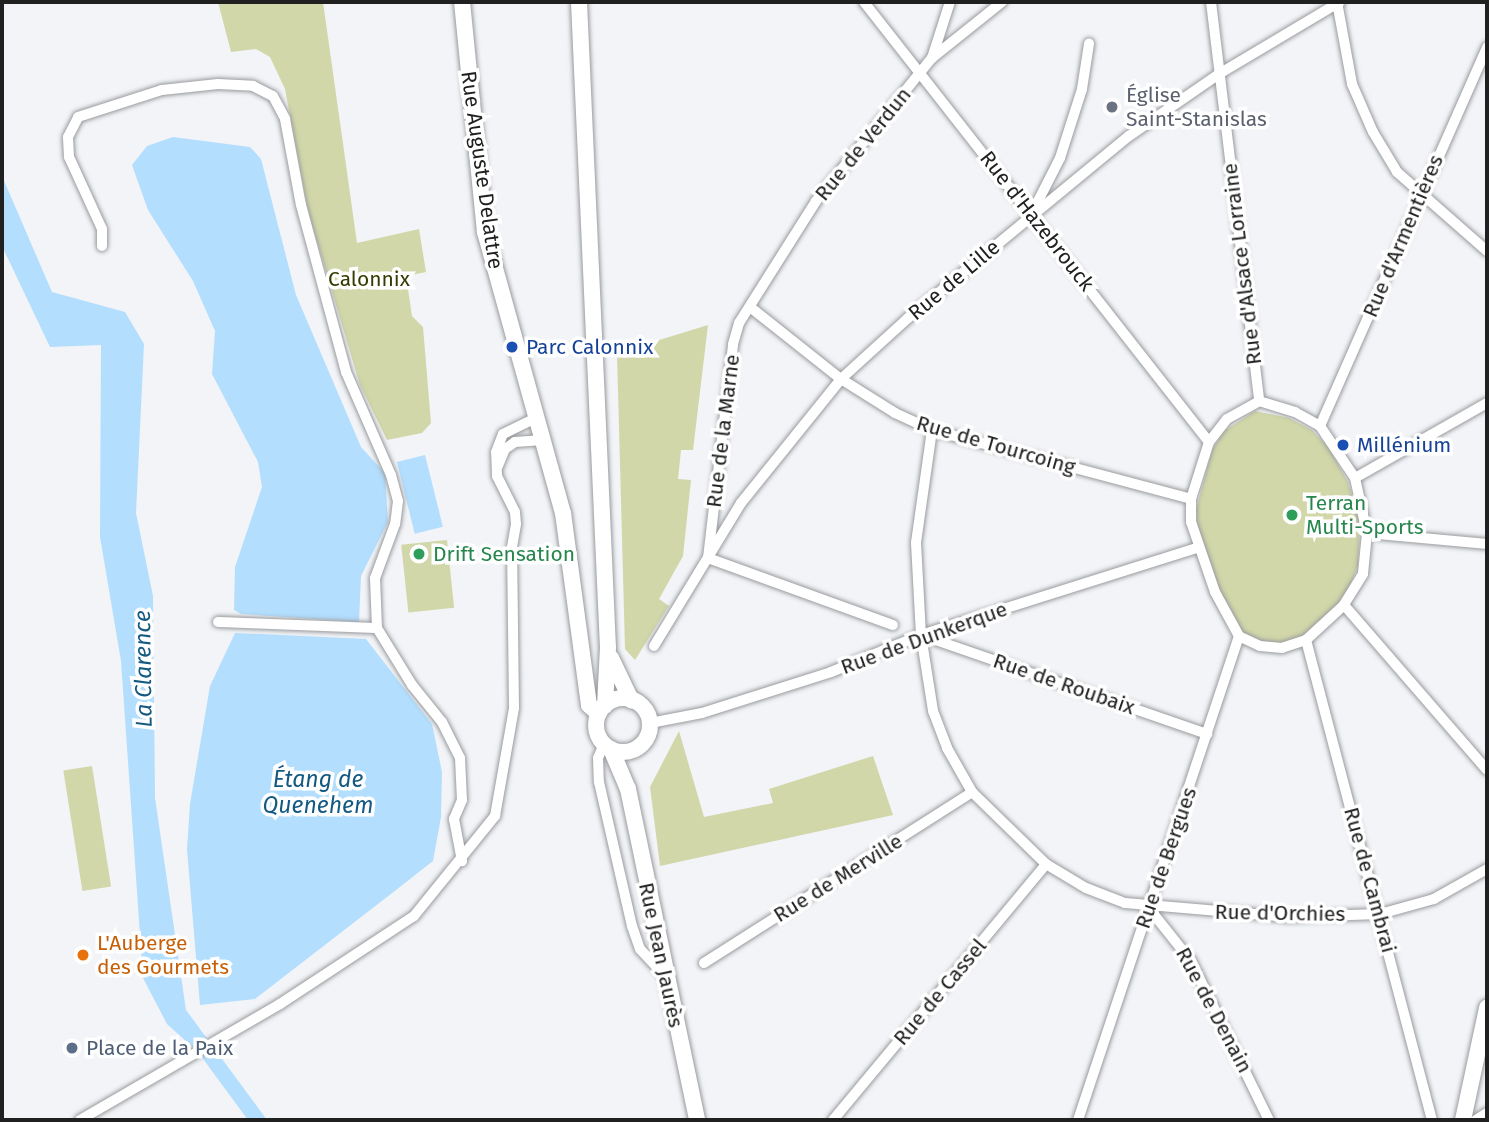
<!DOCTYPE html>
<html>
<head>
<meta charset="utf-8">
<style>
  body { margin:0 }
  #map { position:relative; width:1489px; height:1122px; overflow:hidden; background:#f2f4f7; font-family:"Fira Sans",sans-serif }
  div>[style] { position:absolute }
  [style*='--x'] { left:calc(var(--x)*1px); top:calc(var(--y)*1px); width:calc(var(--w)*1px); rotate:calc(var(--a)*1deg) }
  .green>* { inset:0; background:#d1d7a9; transform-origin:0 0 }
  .water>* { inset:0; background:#b3defe; transform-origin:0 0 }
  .roads { filter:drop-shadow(0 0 2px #999b9e) drop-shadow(0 0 2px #999b9e) }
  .street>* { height:10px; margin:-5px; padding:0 5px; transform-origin:5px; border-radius:5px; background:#fff }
  .secondary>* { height:16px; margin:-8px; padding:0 8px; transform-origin:8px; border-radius:8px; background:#fff }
  .secondary>.ring { margin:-8px; padding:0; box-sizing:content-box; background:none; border:16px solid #fff; border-radius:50% }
  .dots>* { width:19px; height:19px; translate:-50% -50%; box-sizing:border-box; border:4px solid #fff; border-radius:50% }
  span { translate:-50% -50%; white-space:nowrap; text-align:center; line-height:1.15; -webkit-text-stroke:7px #fff; paint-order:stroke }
  .worship-label { font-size:21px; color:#5b616d }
  .left { translate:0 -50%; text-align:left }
  .street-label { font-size:21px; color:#202021 }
  .park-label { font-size:21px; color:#373b02 }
  .transit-label { font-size:21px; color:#164399 }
  .leisure-label { font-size:21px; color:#27864d }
  .food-label { font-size:21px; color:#c56008 }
  .service-label { font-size:21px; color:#4e5e75 }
  .water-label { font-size:23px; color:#135982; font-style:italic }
  .frame { position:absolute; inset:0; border:4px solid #202021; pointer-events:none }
</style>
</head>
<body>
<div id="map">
  <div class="green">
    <div style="clip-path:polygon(218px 2px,323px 2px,357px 243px,419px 229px,426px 272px,406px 276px,412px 316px,423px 327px,431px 423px,422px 433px,387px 440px,360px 385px,308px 211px,285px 89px,270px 57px,256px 49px,231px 52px)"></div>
    <div style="clip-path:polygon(708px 325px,693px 450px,681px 450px,678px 479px,691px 480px,683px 556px,659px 599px,669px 606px,635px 660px,625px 649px,617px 353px)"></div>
    <div style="clip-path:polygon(1255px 411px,1289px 418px,1312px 430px,1328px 447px,1348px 482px,1360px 524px,1358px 566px,1347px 593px,1326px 619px,1297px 640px,1282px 644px,1260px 642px,1240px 632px,1215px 583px,1199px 537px,1196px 510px,1212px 450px,1224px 431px)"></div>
    <div style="left:447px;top:540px;width:68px;height:46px;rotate:84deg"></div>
    <div style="clip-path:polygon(679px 731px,704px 817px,773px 803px,769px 789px,873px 756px,893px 815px,660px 866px,650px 787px)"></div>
    <div style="left:92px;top:766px;width:122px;height:29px;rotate:81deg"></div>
  </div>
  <div class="water">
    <div style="clip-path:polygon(173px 137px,250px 147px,261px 159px,296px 295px,361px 447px,385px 473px,388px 522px,361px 576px,359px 622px,241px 614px,234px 610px,235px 567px,262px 487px,258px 462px,212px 374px,215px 331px,193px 281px,148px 210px,132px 165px,147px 146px)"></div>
    <div style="clip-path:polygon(2px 176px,52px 292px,125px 312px,144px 344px,136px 513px,153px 596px,155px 798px,186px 1010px,267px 1120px,248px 1120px,198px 1052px,167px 1024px,143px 978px,121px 661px,100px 537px,101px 345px,50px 347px,2px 246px)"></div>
    <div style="left:425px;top:455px;width:74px;height:29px;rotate:76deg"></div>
    <div style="clip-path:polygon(235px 633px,366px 639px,432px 724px,442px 772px,441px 817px,433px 861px,396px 890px,255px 999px,200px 1005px,187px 849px,190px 804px,210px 686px)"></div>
  </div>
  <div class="roads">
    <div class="street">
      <div style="--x:864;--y:2;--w:559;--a:51.9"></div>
      <div style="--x:1211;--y:2;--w:402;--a:83.1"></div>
      <div style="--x:1337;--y:2;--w:83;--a:79.6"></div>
      <div style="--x:1352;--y:84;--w:52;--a:66.4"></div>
      <div style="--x:1373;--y:132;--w:47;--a:59"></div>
      <div style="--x:1397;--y:172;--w:120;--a:41.3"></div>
      <div style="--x:932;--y:58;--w:59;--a:-72.2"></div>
      <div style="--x:1034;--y:209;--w:57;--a:-63"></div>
      <div style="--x:1060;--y:158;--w:72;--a:-72.3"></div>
      <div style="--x:1082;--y:89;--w:46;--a:-81.2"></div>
      <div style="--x:102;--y:246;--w:17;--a:-90"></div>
      <div style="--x:102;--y:229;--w:79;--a:-114.6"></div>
      <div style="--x:69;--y:157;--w:20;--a:-93"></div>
      <div style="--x:68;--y:137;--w:22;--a:-63"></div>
      <div style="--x:78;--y:117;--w:88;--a:-17.8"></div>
      <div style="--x:162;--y:90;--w:56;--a:-6.1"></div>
      <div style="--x:218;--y:84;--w:35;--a:3"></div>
      <div style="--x:253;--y:86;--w:22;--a:27"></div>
      <div style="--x:273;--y:96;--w:26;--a:62"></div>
      <div style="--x:285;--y:119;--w:87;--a:79.5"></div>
      <div style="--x:301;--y:205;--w:173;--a:74.9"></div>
      <div style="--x:346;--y:372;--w:112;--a:66.4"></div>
      <div style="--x:391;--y:475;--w:27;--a:75"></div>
      <div style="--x:398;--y:501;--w:23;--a:97"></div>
      <div style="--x:395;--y:524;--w:58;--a:110.3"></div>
      <div style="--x:375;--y:578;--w:50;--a:87.7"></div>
      <div style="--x:377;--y:628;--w:67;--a:58.4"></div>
      <div style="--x:412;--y:685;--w:48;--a:51"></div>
      <div style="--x:442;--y:722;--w:40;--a:63.4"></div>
      <div style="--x:460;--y:758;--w:42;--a:87.3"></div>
      <div style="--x:462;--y:800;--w:21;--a:113"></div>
      <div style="--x:454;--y:819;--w:43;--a:79.2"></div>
      <div style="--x:750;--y:307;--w:116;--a:38.4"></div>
      <div style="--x:841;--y:379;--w:64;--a:32.2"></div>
      <div style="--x:895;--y:413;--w:41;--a:24.7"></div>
      <div style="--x:932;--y:430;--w:268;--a:14.9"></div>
      <div style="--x:1259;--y:401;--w:38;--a:17"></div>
      <div style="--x:1295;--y:412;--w:29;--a:29"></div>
      <div style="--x:1320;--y:426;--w:63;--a:56.1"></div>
      <div style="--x:1355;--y:478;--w:56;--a:77.7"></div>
      <div style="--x:1367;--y:533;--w:41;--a:95.6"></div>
      <div style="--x:1363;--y:574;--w:36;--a:122"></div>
      <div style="--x:1344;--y:605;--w:52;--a:137.4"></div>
      <div style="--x:1306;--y:640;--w:25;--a:162"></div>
      <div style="--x:1282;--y:648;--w:22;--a:-175"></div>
      <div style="--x:1260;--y:646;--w:23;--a:-155"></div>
      <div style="--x:1239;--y:636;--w:50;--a:-118.6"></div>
      <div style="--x:1215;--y:592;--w:74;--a:-108.9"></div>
      <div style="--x:1191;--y:522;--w:23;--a:-90"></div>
      <div style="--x:1191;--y:499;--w:60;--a:-72.5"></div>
      <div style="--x:1209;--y:442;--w:29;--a:-52"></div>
      <div style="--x:1227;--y:419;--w:37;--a:-29"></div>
      <div style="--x:1320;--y:426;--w:414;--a:-66.2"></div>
      <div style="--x:932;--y:430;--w:114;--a:98.1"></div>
      <div style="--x:916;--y:543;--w:92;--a:86.9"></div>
      <div style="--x:921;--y:635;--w:77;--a:81"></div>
      <div style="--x:933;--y:711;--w:40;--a:69"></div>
      <div style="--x:947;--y:748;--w:51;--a:60.4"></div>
      <div style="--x:972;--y:792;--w:103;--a:44.2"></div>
      <div style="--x:1046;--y:864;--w:47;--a:31"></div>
      <div style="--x:1086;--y:888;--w:42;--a:21"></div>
      <div style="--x:1125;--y:903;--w:165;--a:4.9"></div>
      <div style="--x:1289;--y:917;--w:91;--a:-1.9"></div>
      <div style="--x:1380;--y:914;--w:56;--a:-15.5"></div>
      <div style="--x:1434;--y:899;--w:61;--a:-29.5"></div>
      <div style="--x:498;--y:466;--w:18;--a:-68"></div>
      <div style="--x:505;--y:449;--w:12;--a:-35"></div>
      <div style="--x:515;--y:442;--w:28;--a:-4"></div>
      <div style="--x:1355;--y:478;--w:152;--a:-29.6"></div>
      <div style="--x:1367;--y:533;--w:121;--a:5.2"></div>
      <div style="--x:1344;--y:605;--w:218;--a:49.1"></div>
      <div style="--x:218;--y:622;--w:159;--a:2.2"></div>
      <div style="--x:893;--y:625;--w:197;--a:-160.1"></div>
      <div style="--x:708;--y:558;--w:215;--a:-83.3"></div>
      <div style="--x:733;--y:344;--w:22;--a:-74"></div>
      <div style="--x:739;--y:323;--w:144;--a:-57.7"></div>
      <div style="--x:816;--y:201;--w:184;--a:-51"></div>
      <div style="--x:932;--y:58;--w:90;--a:-38.7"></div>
      <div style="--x:921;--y:635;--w:303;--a:19.1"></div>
      <div style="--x:1306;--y:640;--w:496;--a:75.3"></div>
      <div style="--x:654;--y:646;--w:167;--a:-58.7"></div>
      <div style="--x:741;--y:503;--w:159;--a:-51.1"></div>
      <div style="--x:841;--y:379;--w:91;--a:-42.3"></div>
      <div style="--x:908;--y:318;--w:286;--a:-39.5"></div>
      <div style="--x:1129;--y:136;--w:109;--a:-34.6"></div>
      <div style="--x:1219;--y:74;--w:141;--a:-30.8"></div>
      <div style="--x:650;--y:723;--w:53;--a:-10.9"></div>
      <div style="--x:702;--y:713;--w:135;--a:-17.6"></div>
      <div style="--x:831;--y:672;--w:97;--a:-22.3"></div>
      <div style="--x:921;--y:635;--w:289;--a:-17.5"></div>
      <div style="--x:604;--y:744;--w:15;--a:113"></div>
      <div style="--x:598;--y:758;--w:24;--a:88"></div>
      <div style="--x:599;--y:782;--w:148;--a:77.1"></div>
      <div style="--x:632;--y:926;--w:24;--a:71"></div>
      <div style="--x:640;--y:949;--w:37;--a:47"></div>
      <div style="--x:1148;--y:907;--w:69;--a:51.5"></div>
      <div style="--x:1191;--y:961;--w:177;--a:63.9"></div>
      <div style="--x:704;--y:963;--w:318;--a:-32.5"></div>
      <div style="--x:80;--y:1120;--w:231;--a:-30.1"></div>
      <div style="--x:280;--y:1004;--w:160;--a:-33.3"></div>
      <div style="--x:414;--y:916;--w:129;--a:-51"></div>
      <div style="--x:495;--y:816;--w:110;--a:-80"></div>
      <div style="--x:514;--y:708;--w:161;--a:-90.7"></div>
      <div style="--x:512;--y:547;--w:23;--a:-80"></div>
      <div style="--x:516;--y:524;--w:12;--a:-95"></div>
      <div style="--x:515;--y:512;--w:40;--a:-116.6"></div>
      <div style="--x:497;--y:476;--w:24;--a:-92"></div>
      <div style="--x:496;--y:452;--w:19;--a:-69"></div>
      <div style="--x:503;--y:434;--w:37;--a:-26"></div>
      <div style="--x:833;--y:1120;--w:333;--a:-50.2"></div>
      <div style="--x:1078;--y:1120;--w:510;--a:-71.6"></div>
      <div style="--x:1476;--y:1120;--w:13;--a:-32"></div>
    </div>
    <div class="secondary">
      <div style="--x:462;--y:2;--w:231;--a:84.3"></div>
      <div style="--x:485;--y:232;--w:292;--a:74.5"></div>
      <div style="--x:563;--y:513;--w:194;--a:82.3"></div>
      <div style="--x:589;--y:705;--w:13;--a:42"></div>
      <div style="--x:579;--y:2;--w:646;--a:87.43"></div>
      <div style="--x:608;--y:647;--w:59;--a:92.9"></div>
      <div style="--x:611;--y:658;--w:47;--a:64.5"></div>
      <div class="ring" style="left:596px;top:698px;width:38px;height:38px"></div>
      <div style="--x:611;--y:749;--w:43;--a:67"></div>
      <div style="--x:628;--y:789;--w:338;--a:78.2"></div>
      <div style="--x:1463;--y:1120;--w:115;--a:-77.9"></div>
    </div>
  </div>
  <div class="dots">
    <div style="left:1112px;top:107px;background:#6b7280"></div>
    <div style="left:512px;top:347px;background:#1a4fb4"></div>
    <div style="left:1343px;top:445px;background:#1a4fb4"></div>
    <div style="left:1292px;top:515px;background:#2e9e5b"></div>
    <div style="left:419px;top:554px;background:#2e9e5b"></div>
    <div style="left:83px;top:955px;background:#e8710a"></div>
    <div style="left:72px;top:1048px;background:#5c6f8a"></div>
  </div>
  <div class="worship-label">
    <span class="left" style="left:1126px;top:107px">Église<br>Saint-Stanislas</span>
  </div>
  <div class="street-label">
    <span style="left:863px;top:144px;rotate:-51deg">Rue de Verdun</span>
    <span style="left:482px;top:170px;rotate:82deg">Rue Auguste Delattre</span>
    <span style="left:1037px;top:221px;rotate:52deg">Rue d'Hazebrouck</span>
    <span style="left:1403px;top:236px;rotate:-67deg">Rue d'Armentières</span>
    <span style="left:1242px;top:264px;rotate:-97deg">Rue d'Alsace Lorraine</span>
    <span style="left:954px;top:280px;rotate:-40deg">Rue de Lille</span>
    <span style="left:723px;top:431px;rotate:-83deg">Rue de la Marne</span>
    <span style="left:996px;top:445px;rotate:16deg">Rue de Tourcoing</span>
    <span style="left:924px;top:638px;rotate:-20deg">Rue de Dunkerque</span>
    <span style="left:1064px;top:684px;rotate:19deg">Rue de Roubaix</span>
    <span style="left:1166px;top:858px;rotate:-71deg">Rue de Bergues</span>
    <span style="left:838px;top:878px;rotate:-32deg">Rue de Merville</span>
    <span style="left:1370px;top:880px;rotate:75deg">Rue de Cambrai</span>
    <span style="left:1280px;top:913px;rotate:1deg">Rue d'Orchies</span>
    <span style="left:661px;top:955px;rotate:78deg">Rue Jean Jaurès</span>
    <span style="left:940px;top:992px;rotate:-50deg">Rue de Cassel</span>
    <span style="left:1214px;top:1010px;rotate:62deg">Rue de Denain</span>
  </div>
  <div class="park-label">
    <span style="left:369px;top:279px">Calonnix</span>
  </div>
  <div class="transit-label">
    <span class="left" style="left:526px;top:347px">Parc Calonnix</span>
    <span class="left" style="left:1357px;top:445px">Millénium</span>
  </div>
  <div class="leisure-label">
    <span class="left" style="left:1306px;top:515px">Terran<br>Multi-Sports</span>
    <span class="left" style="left:433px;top:554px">Drift Sensation</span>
  </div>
  <div class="food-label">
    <span class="left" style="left:97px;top:955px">L'Auberge<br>des Gourmets</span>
  </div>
  <div class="service-label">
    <span class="left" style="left:86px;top:1048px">Place de la Paix</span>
  </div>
  <div class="water-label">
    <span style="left:143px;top:669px;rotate:-91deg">La Clarence</span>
    <span style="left:318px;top:792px">Étang de<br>Quenehem</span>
  </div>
  <div class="frame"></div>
</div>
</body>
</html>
